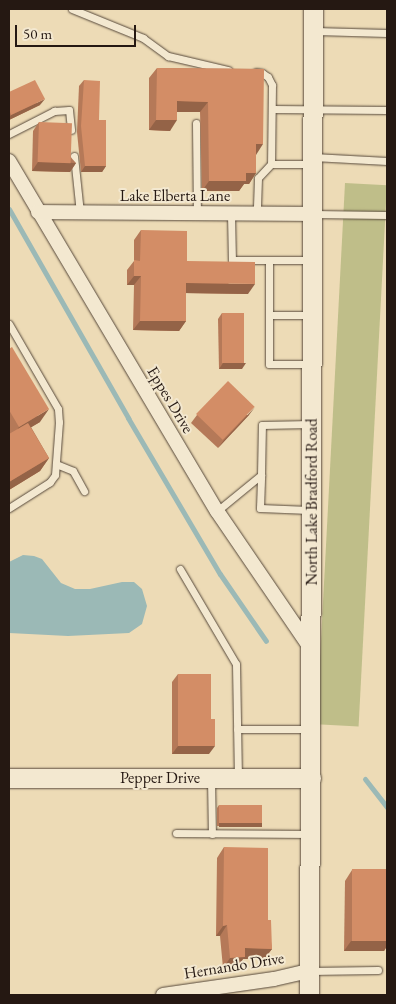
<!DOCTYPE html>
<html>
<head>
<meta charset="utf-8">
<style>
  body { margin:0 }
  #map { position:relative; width:396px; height:1004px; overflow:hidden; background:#eddbb6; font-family:"EB Garamond",serif }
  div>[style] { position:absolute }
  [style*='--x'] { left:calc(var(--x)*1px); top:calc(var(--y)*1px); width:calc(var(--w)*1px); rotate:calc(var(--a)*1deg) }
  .green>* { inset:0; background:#bfbe89; transform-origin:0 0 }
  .water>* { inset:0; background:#9bb9b6 }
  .stream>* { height:5px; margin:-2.5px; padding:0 2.5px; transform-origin:2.5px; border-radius:2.5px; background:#9bb9b6 }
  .roads { filter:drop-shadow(0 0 1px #57493b) drop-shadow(0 0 1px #57493b) }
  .lane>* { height:7px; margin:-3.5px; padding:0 3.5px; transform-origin:3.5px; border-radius:3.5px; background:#f3e8d0 }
  .street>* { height:14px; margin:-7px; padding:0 7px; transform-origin:7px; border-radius:7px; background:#f3e8d0 }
  .secondary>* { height:19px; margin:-9.5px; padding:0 9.5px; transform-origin:9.5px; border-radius:9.5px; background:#f3e8d0 }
  .wall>* { inset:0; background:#b57958 }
  .shaded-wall>* { inset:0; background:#946347; transform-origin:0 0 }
  .building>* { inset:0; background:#d38d66; transform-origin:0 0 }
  span { translate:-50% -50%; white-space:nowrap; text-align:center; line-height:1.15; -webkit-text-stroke:4px #f3e8d0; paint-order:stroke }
  .street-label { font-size:16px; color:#251812 }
  .frame { position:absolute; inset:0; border:10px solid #251812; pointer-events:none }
  .scale { position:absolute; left:15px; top:25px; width:121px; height:22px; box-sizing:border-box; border:2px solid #251812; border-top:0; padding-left:6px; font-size:15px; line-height:18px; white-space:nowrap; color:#251812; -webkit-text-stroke:4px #f3e8d0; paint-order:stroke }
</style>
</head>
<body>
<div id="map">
  <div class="green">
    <div style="left:345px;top:183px;width:42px;height:542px;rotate:3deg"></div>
  </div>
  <div class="water">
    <div style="clip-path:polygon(23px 555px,34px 556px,42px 559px,61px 583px,75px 589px,90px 589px,122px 582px,134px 582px,142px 589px,147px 606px,142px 624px,129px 633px,68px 636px,9px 633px,9px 562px)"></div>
  </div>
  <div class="stream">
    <div style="--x:9;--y:209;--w:241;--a:60.3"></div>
    <div style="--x:128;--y:418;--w:181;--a:59.5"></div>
    <div style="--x:220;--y:574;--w:81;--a:55.5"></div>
    <div style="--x:365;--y:779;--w:36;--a:52"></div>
  </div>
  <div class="roads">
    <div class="lane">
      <div style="--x:72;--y:9;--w:77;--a:22.2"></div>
      <div style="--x:143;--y:38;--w:31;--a:36"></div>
      <div style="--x:168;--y:56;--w:62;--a:13.1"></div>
      <div style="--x:315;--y:31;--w:72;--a:1.6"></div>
      <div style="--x:256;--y:72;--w:6;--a:9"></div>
      <div style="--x:262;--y:73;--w:7;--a:34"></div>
      <div style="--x:268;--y:77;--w:9;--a:63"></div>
      <div style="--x:272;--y:85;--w:79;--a:90.7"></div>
      <div style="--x:271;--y:164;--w:19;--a:133"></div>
      <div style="--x:258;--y:178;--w:36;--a:92"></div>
      <div style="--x:272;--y:109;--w:115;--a:0.5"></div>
      <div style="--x:196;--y:123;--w:90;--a:89.4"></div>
      <div style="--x:9;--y:134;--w:51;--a:-27.1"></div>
      <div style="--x:54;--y:111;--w:15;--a:-4"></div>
      <div style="--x:69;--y:110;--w:20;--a:84"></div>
      <div style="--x:74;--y:156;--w:57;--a:84"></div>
      <div style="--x:313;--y:157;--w:74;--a:3.1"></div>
      <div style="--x:271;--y:164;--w:41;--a:0"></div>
      <div style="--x:231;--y:214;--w:46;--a:88.8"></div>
      <div style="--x:232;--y:260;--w:78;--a:0"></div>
      <div style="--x:312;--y:214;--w:75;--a:0.8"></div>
      <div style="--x:269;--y:260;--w:104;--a:90"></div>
      <div style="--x:269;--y:364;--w:42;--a:0"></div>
      <div style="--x:269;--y:315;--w:42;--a:0"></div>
      <div style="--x:9;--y:324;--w:98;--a:60"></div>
      <div style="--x:58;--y:409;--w:13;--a:86"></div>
      <div style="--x:59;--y:422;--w:53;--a:94.3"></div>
      <div style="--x:55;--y:475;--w:9;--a:126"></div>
      <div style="--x:50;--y:482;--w:49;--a:147.6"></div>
      <div style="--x:56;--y:464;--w:18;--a:22"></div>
      <div style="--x:73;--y:471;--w:23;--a:61"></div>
      <div style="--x:309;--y:510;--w:49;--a:-177.7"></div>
      <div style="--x:260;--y:508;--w:33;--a:-88"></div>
      <div style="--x:261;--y:475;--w:50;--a:-88.9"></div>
      <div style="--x:262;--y:425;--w:49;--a:-1.2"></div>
      <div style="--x:217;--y:511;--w:57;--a:-39.3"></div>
      <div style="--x:180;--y:569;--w:110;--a:59.5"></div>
      <div style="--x:236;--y:664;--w:112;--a:89"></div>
      <div style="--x:237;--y:729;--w:72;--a:0"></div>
      <div style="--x:211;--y:779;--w:55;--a:89"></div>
      <div style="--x:176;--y:833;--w:132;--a:0.4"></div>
      <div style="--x:310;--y:971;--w:68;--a:-0.8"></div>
    </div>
    <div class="street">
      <div style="--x:9;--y:161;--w:407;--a:59.3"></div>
      <div style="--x:217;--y:511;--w:167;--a:55.7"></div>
      <div style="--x:38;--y:212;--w:274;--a:0.4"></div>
      <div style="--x:163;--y:995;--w:112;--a:-8.2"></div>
      <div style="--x:274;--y:979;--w:36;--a:-13"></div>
    </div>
    <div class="secondary">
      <div style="--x:9;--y:778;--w:302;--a:0"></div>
      <div style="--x:309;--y:995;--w:986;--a:-89.77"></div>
    </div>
  </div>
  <div class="wall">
    <div style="clip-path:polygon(157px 68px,264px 69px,256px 155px,256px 173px,249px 184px,244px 184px,239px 191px,202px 191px,200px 112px,177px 112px,170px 131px,149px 130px,149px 78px)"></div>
    <div style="clip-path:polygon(84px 80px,99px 120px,106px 166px,102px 172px,81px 172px,77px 132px,79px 86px)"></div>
    <div style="clip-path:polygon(9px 92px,40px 105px,9px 120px)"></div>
    <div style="clip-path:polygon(39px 122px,76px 163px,70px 172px,32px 171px,33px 131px)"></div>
    <div style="clip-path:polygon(141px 230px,187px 261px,248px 294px,186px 293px,186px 321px,179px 331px,133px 330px,134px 285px,127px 285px,127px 270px,134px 261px,134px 240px)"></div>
    <div style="clip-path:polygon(222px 313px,242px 369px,219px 369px,218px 319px)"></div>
    <div style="clip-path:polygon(9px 349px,40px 422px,31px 427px,49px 458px,40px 471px,9px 490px)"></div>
    <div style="clip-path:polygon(197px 415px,249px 415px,218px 448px,191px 423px)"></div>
    <div style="clip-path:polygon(178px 674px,209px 754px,172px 754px,172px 682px)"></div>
    <div style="clip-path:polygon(219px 805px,260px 826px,217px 826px,217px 808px)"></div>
    <div style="clip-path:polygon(224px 847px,268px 920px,272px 949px,264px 959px,243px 959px,238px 967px,223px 968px,220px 936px,216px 936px,217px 858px)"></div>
    <div style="clip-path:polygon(387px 869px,387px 946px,384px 951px,344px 951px,345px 881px,352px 870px)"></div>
  </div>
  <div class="shaded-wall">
    <div style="clip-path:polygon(45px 99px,40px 105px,9px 120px,9px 118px,11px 115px)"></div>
    <div style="clip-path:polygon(177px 101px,208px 102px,200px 112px,170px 112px)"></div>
    <div style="clip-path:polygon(156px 120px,177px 120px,170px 131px,149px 130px)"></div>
    <div style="clip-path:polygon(256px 144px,263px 144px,256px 155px)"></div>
    <div style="clip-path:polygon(38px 162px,76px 163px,70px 172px,32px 171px)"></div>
    <div style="clip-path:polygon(85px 166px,106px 166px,102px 172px,81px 172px)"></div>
    <div style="clip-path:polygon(246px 173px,256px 173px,249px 184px,244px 184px,239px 191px,202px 191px,209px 181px)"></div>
    <div style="clip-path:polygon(134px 276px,141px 276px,134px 285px,127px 285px)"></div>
    <div style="clip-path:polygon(186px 283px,255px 284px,248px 294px,180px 293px)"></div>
    <div style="clip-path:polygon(140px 321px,186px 321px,179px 331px,133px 330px)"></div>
    <div style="clip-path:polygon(223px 363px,246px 363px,242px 369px,219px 369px)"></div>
    <div style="clip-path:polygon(255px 407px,249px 415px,218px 448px,224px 440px)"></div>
    <div style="clip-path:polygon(49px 409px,40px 422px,10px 440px,19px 427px)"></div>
    <div style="clip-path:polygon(49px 458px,40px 471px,9px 490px,9px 482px)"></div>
    <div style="clip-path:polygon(178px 746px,215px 746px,209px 754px,172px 754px)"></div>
    <div style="left:219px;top:823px;width:43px;height:4px"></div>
    <div style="clip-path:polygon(227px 925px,220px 936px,216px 936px,223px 926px)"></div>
    <div style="clip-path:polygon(351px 941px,387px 941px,387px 946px,384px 951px,344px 951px)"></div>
    <div style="clip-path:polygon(245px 948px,272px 949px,264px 959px,243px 959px,238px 967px,223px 968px,230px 958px)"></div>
  </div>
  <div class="building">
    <div style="clip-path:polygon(157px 68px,264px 69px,263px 144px,256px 144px,256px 173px,246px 173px,246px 181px,209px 181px,208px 102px,177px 101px,177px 120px,156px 120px)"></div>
    <div style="clip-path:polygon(35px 80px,45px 99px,11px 115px,9px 109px,9px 92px)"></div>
    <div style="clip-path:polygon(84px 80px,100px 81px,99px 120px,106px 120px,106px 166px,85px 166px,81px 126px)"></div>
    <div style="left:39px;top:122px;width:33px;height:40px;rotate:2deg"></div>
    <div style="clip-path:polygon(141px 230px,187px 231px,187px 261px,255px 262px,255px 284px,186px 283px,186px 321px,140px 321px,141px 276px,134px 276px,134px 260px,140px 261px)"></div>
    <div style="left:222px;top:313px;width:22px;height:50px"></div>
    <div style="clip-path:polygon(12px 347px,49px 409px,19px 427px,9px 410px,9px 349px)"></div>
    <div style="left:228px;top:381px;width:37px;height:46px;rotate:44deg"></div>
    <div style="clip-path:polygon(28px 423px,49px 458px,9px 482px,9px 434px)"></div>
    <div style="clip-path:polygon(178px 674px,211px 674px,211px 719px,215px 719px,215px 746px,178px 746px)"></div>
    <div style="left:219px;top:805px;width:43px;height:18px"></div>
    <div style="clip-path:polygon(224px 847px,268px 848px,268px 920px,271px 920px,272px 949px,245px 948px,245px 957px,230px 958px,227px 925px,223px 926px)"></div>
    <div style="left:387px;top:869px;width:72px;height:35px;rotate:90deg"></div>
  </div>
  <div class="street-label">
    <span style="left:175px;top:196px">Lake Elberta Lane</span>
    <span style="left:170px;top:400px;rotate:59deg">Eppes Drive</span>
    <span style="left:312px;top:502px;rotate:-90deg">North Lake Bradford Road</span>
    <span style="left:160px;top:778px">Pepper Drive</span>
    <span style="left:234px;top:966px;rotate:-9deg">Hernando Drive</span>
  </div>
  <div class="frame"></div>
  <div class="scale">50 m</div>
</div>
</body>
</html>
